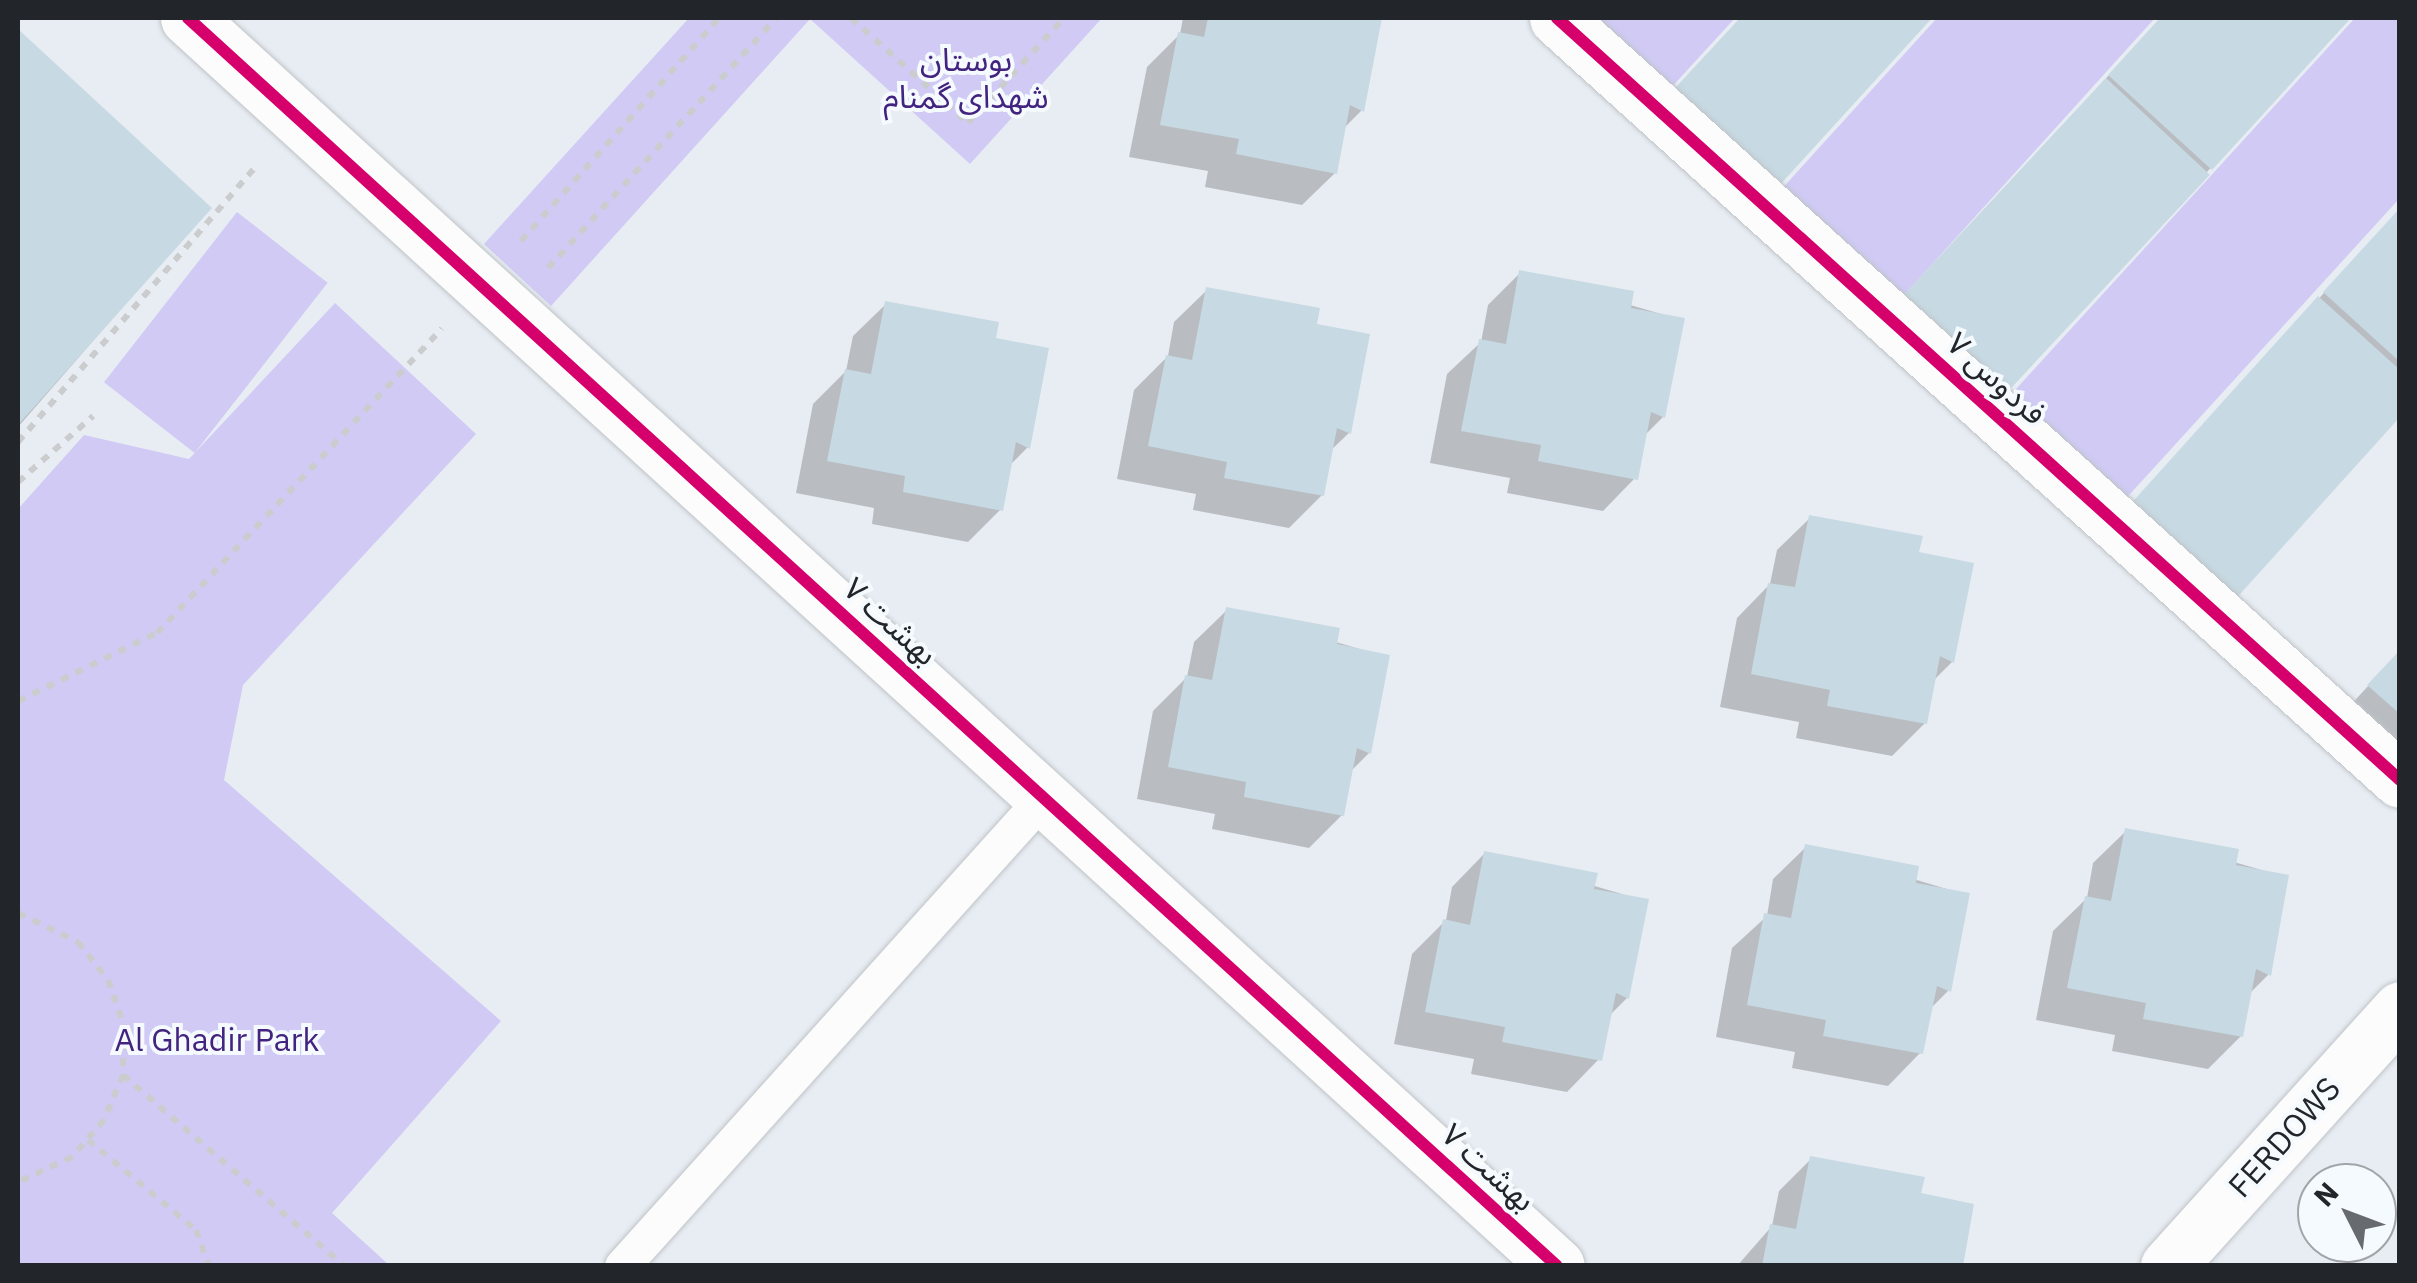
<!DOCTYPE html>
<html>
<head>
<meta charset="utf-8">
<style>
  body { margin:0 }
  #map { position:relative; width:2417px; height:1283px; overflow:hidden; background:#e8edf3; font-family:"IBM Plex Sans","Noto Sans Arabic",sans-serif }
  div>[style] { position:absolute }
  [style*='--x'] { left:calc(var(--x)*1px); top:calc(var(--y)*1px); width:calc(var(--w)*1px); rotate:calc(var(--a)*1deg) }
  .green>* { inset:0; background:#d0caf5; transform-origin:0 0 }
  .shadow>* { inset:0; background:#0003 }
  .building>* { inset:0; background:#c7d9e2; transform-origin:0 0 }
  .path>* { height:6px; margin-top:-3px; transform-origin:0; background:repeating-linear-gradient(90deg,#cbccce 0 8px,transparent 0 16px) }
  .roads { filter:drop-shadow(0 0 2px #bfc4c8) drop-shadow(0 0 2px #bfc4c8) }
  .lane>* { height:35px; margin:-17.5px; padding:0 17.5px; transform-origin:17.5px; border-radius:17.5px; background:#fcfcfd }
  .street>* { height:55px; margin:-27.5px; padding:0 27.5px; transform-origin:27.5px; border-radius:27.5px; background:#fcfcfd }
  .secondary>* { height:55px; margin:-27.5px; padding:0 27.5px; transform-origin:27.5px; border-radius:27.5px; background:#fcfcfd }
  .cycleway>* { height:12px; margin:-6px; padding:0 6px; transform-origin:6px; border-radius:6px; background:#d6006c }
  span { translate:-50% -50%; white-space:nowrap; text-align:center; line-height:1.15; -webkit-text-stroke:8px #f5fafe; paint-order:stroke }
  .park-label { font-size:32px; color:#42237f }
  .street-label { font-size:32px; color:#222529 }
  .frame { position:absolute; inset:0; border:20px solid #222529; pointer-events:none }
  .north { position:absolute; left:2297px; top:1163px; width:100px; height:100px; box-sizing:border-box; background:#f5fafe; border:2px solid #a1a5a9; border-radius:50%; rotate:312deg; font-size:28px; font-weight:700; line-height:40px; text-align:center; color:#222529 }
  .north::after { content:''; display:block; margin:auto; width:35px; height:45px; background:#676b70; clip-path:polygon(50% 0,100% 100%,50% 72%,0 100%) }
</style>
</head>
<body>
<div id="map">
  <div class="green">
    <div style="clip-path:polygon(689px 18px,1102px 18px,970px 164px,810px 19px,551px 306px,484px 244px)"></div>
    <div style="clip-path:polygon(1567px 18px,1735px 18px,1659px 101px)"></div>
    <div style="clip-path:polygon(1937px 18px,2155px 18px,1888px 313px,1768px 204px)"></div>
    <div style="clip-path:polygon(2355px 18px,2399px 18px,2399px 199px,2110px 516px,1995px 412px)"></div>
    <div style="left:237px;top:212px;width:115px;height:216px;rotate:38deg"></div>
    <div style="clip-path:polygon(335px 303px,476px 434px,243px 685px,224px 780px,501px 1021px,332px 1213px,389px 1265px,18px 1265px,18px 509px,84px 435px,189px 459px)"></div>
  </div>
  <div class="shadow">
    <div style="clip-path:polygon(1183px 18px,1379px 18px,1361px 111px,1343px 129px,1335px 173px,1302px 205px,1205px 187px,1208px 171px,1129px 157px,1147px 67px,1180px 34px)"></div>
    <div style="clip-path:polygon(1741px 18px,1929px 18px,1767px 195px,1644px 124px)"></div>
    <div style="clip-path:polygon(2161px 18px,2348px 18px,2206px 173px,2088px 98px)"></div>
    <div style="clip-path:polygon(18px 33px,209px 208px,18px 427px)"></div>
    <div style="clip-path:polygon(2400px 210px,2400px 413px,2312px 306px)"></div>
    <div style="clip-path:polygon(1520px 273px,1682px 320px,1663px 417px,1644px 436px,1635px 478px,1603px 511px,1507px 493px,1510px 478px,1430px 463px,1447px 374px,1481px 342px,1488px 305px)"></div>
    <div style="clip-path:polygon(1207px 290px,1314px 326px,1349px 433px,1330px 451px,1322px 495px,1289px 528px,1193px 510px,1196px 494px,1117px 479px,1134px 390px,1168px 356px,1174px 322px)"></div>
    <div style="clip-path:polygon(886px 304px,1028px 447px,1009px 466px,1001px 509px,968px 542px,872px 524px,874px 508px,796px 493px,813px 404px,846px 371px,853px 336px)"></div>
    <div style="clip-path:polygon(1810px 518px,1916px 554px,1952px 662px,1933px 681px,1925px 723px,1892px 756px,1796px 738px,1799px 722px,1720px 707px,1737px 618px,1770px 584px,1777px 550px)"></div>
    <div style="clip-path:polygon(1227px 610px,1387px 657px,1369px 753px,1350px 772px,1342px 815px,1309px 848px,1212px 829px,1215px 814px,1137px 799px,1153px 711px,1187px 677px,1194px 642px)"></div>
    <div style="clip-path:polygon(2400px 651px,2400px 755px,2348px 708px)"></div>
    <div style="clip-path:polygon(2126px 831px,2286px 877px,2268px 975px,2249px 994px,2241px 1036px,2208px 1069px,2112px 1051px,2115px 1035px,2036px 1020px,2053px 931px,2087px 898px,2093px 863px)"></div>
    <div style="clip-path:polygon(1806px 847px,1967px 895px,1948px 991px,1929px 1010px,1920px 1053px,1888px 1086px,1792px 1068px,1795px 1052px,1716px 1037px,1732px 948px,1767px 916px,1773px 879px)"></div>
    <div style="clip-path:polygon(1484px 854px,1646px 901px,1627px 998px,1608px 1017px,1599px 1059px,1567px 1092px,1471px 1074px,1474px 1059px,1394px 1044px,1412px 954px,1446px 920px,1452px 887px)"></div>
    <div style="clip-path:polygon(1811px 1159px,1918px 1195px,1960px 1266px,1737px 1266px,1772px 1226px,1779px 1191px)"></div>
  </div>
  <div class="building">
    <div style="clip-path:polygon(1208px 18px,1382px 18px,1364px 112px,1350px 105px,1337px 174px,1236px 154px,1239px 139px,1160px 125px,1178px 32px,1204px 37px)"></div>
    <div style="clip-path:polygon(1740px 18px,1932px 18px,1769px 197px,1663px 101px)"></div>
    <div style="clip-path:polygon(2160px 18px,2351px 18px,2212px 170px,2108px 75px)"></div>
    <div style="clip-path:polygon(18px 29px,212px 208px,18px 425px)"></div>
    <div style="left:2106px;top:78px;width:142px;height:316px;rotate:43deg"></div>
    <div style="clip-path:polygon(2400px 208px,2400px 362px,2323px 292px)"></div>
    <div style="clip-path:polygon(1519px 270px,1634px 291px,1631px 308px,1685px 318px,1665px 418px,1651px 412px,1638px 480px,1538px 461px,1541px 445px,1461px 431px,1479px 339px,1506px 344px)"></div>
    <div style="clip-path:polygon(1206px 287px,1320px 308px,1317px 324px,1370px 334px,1351px 434px,1337px 428px,1324px 496px,1224px 478px,1227px 462px,1148px 446px,1166px 355px,1192px 360px)"></div>
    <div style="clip-path:polygon(2318px 296px,2400px 370px,2400px 417px,2223px 613px,2118px 518px)"></div>
    <div style="clip-path:polygon(885px 301px,999px 322px,996px 338px,1049px 348px,1030px 449px,1016px 442px,1003px 511px,903px 492px,905px 476px,827px 461px,845px 369px,871px 374px)"></div>
    <div style="clip-path:polygon(1809px 515px,1923px 536px,1919px 552px,1974px 563px,1954px 663px,1940px 656px,1927px 724px,1827px 706px,1830px 690px,1751px 674px,1768px 583px,1795px 587px)"></div>
    <div style="clip-path:polygon(1226px 607px,1340px 628px,1337px 644px,1390px 655px,1371px 754px,1357px 748px,1344px 816px,1244px 797px,1246px 782px,1168px 767px,1185px 675px,1212px 680px)"></div>
    <div style="clip-path:polygon(2400px 650px,2400px 714px,2367px 685px)"></div>
    <div style="clip-path:polygon(2125px 828px,2239px 849px,2236px 865px,2289px 875px,2271px 976px,2256px 969px,2243px 1037px,2143px 1019px,2146px 1003px,2067px 988px,2085px 896px,2111px 901px)"></div>
    <div style="clip-path:polygon(1805px 844px,1919px 866px,1916px 883px,1970px 893px,1951px 992px,1937px 986px,1923px 1054px,1823px 1036px,1826px 1020px,1747px 1005px,1764px 913px,1791px 918px)"></div>
    <div style="clip-path:polygon(1484px 851px,1598px 873px,1594px 889px,1649px 899px,1629px 999px,1616px 993px,1602px 1061px,1502px 1042px,1505px 1027px,1425px 1012px,1443px 919px,1470px 925px)"></div>
    <div style="clip-path:polygon(1810px 1156px,1925px 1177px,1921px 1193px,1974px 1204px,1963px 1266px,1762px 1266px,1770px 1224px,1796px 1229px)"></div>
  </div>
  <div class="path">
    <div style="--x:851;--y:18;--w:157;--a:41.9"></div>
    <div style="--x:968;--y:123;--w:142;--a:-47.6"></div>
    <div style="--x:521;--y:241;--w:298;--a:-48.4"></div>
    <div style="--x:548;--y:268;--w:338;--a:-47.6"></div>
    <div style="--x:18;--y:442;--w:367;--a:-49.2"></div>
    <div style="--x:18;--y:482;--w:100;--a:-41.3"></div>
    <div style="--x:18;--y:701;--w:155;--a:-26.1"></div>
    <div style="--x:157;--y:633;--w:417;--a:-46.9"></div>
    <div style="--x:18;--y:913;--w:67;--a:25.8"></div>
    <div style="--x:78;--y:942;--w:48;--a:51.7"></div>
    <div style="--x:108;--y:980;--w:49;--a:70.8"></div>
    <div style="--x:124;--y:1026;--w:49;--a:91.2"></div>
    <div style="--x:123;--y:1075;--w:49;--a:112.9"></div>
    <div style="--x:104;--y:1120;--w:49;--a:130.9"></div>
    <div style="--x:72;--y:1157;--w:60;--a:155.2"></div>
    <div style="--x:123;--y:1075;--w:292;--a:40.8"></div>
    <div style="--x:88;--y:1140;--w:141;--a:39.8"></div>
    <div style="--x:196;--y:1230;--w:38;--a:70"></div>
  </div>
  <div class="roads">
    <div class="lane">
      <div style="--x:622;--y:1266;--w:629;--a:-48.03"></div>
    </div>
    <div class="street">
      <div style="--x:188;--y:18;--w:1852;--a:42.35"></div>
      <div style="--x:1557;--y:18;--w:1136;--a:42.11"></div>
    </div>
    <div class="secondary">
      <div style="--x:2168;--y:1266;--w:346;--a:-47.9"></div>
    </div>
  </div>
  <div class="cycleway">
    <div style="--x:188;--y:18;--w:1852;--a:42.35"></div>
    <div style="--x:1557;--y:18;--w:1136;--a:42.11"></div>
  </div>
  <div class="park-label">
    <span style="left:966px;top:78px">بوستان<br>شهدای گمنام</span>
    <span style="left:217px;top:1039px">Al Ghadir Park</span>
  </div>
  <div class="street-label">
    <span style="left:1997px;top:378px;rotate:42deg">فردوس ۷</span>
    <span style="left:891px;top:621px;rotate:42deg">بهشت ۷</span>
    <span style="left:2284px;top:1137px;rotate:-48deg">FERDOWS</span>
    <span style="left:1489px;top:1167px;rotate:42deg">بهشت ۷</span>
  </div>
  <div class="frame"></div>
  <div class="north">N</div>
</div>
</body>
</html>
